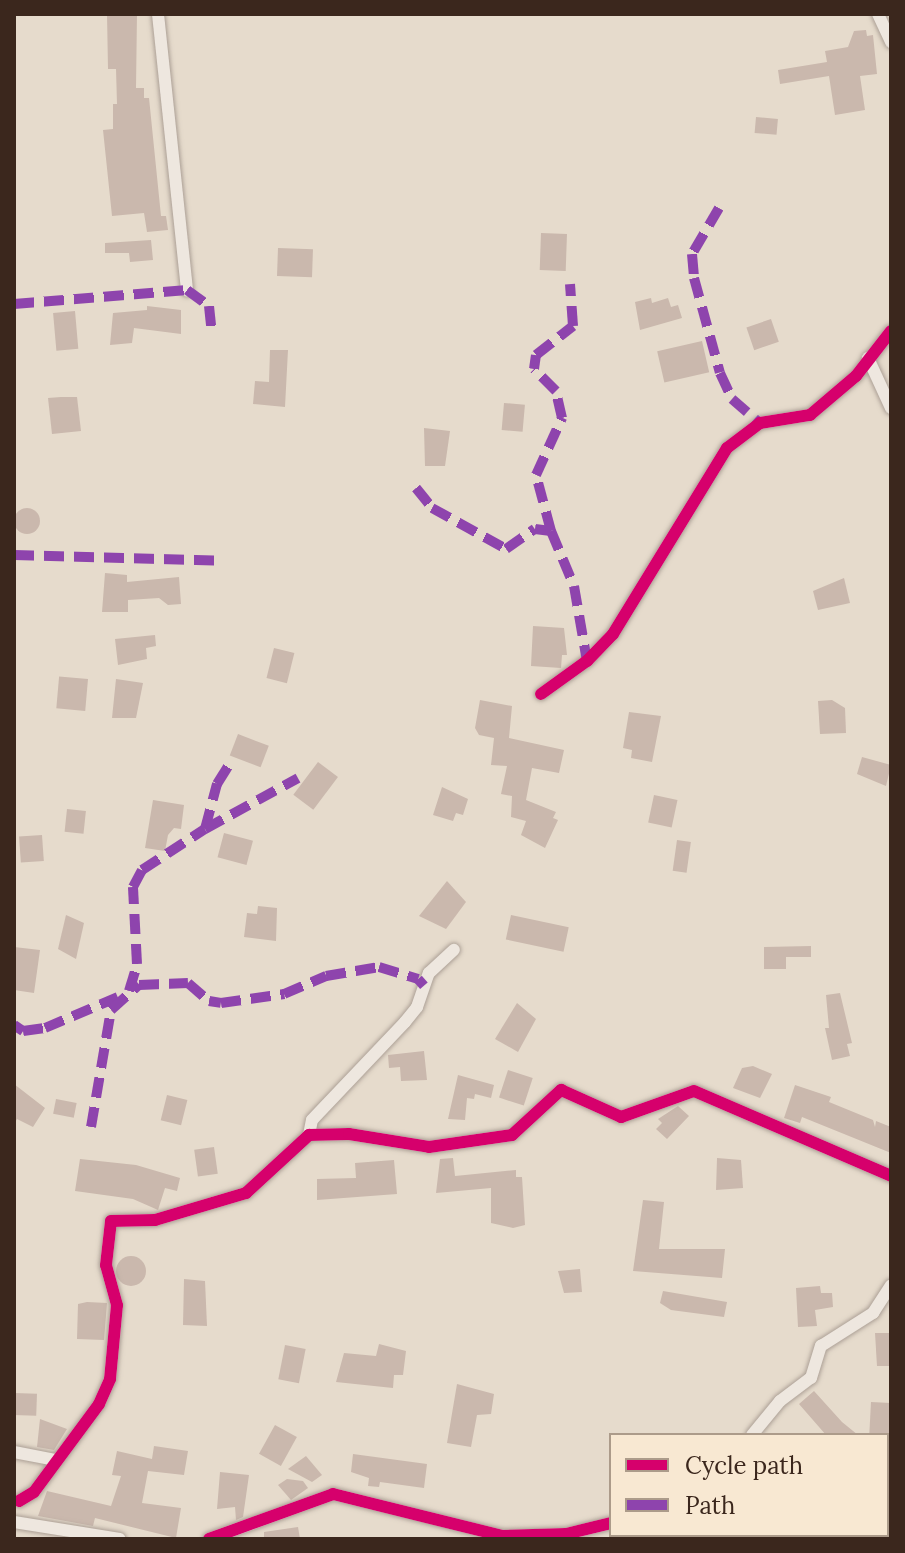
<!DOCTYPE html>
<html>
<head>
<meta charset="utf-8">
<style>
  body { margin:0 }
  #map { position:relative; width:905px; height:1553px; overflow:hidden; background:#e6dbcc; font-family:Lora,serif }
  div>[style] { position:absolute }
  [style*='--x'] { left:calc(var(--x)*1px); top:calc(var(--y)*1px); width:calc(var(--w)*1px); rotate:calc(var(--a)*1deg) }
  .building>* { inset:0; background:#cab8ad; transform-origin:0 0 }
  .round { border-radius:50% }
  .roads { filter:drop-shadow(0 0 2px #aca096) drop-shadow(0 0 2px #aca096) }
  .street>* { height:12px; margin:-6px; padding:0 6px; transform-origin:6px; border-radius:6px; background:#eee7df }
  .quiet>* { height:10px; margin-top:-5px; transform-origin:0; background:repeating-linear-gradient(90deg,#8e44ad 0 20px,transparent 0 30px) }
  .cycleway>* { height:12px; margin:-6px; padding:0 6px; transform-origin:6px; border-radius:6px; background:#d6006c }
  span { translate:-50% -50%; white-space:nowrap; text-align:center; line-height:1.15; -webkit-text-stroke:6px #f8e8d2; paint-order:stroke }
  .frame { position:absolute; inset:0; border:16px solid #3b271d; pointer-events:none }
  .legend { position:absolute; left:609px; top:1433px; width:280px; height:104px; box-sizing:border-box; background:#f8e8d2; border:2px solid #ac9b8a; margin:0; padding:10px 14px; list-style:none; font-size:24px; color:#3b271d }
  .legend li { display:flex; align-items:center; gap:16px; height:40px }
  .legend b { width:40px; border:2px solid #ac9b8a }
</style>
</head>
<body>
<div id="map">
  <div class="building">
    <div style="clip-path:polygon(107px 14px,137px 14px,136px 88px,144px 88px,144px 98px,149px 98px,161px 216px,166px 216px,168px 230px,147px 232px,144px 213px,112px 216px,103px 130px,113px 129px,113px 104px,117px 104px,116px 69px,108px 69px)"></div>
    <div style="clip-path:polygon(866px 30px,867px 36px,873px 35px,877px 74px,860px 76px,865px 110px,835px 115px,829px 76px,780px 84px,778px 70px,827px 62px,825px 51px,848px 47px,854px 31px)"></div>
    <div style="left:756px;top:117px;width:22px;height:16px;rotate:5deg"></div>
    <div style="left:541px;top:233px;width:26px;height:37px;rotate:2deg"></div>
    <div style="clip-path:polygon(151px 240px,153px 260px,130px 262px,129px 253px,105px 253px,105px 243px)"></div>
    <div style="left:278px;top:248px;width:35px;height:28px;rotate:2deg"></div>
    <div style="clip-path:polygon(651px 298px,652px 303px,668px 298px,671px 307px,678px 305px,682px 318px,640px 330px,635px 302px)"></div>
    <div style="clip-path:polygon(147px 306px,181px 310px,181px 334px,134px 328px,132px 343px,110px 345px,113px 313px,147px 310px)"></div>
    <div style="left:75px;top:311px;width:38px;height:22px;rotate:85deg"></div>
    <div style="left:771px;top:319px;width:24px;height:26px;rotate:71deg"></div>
    <div style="left:702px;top:341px;width:32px;height:46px;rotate:77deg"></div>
    <div style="clip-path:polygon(270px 350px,288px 350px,285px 407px,253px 404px,255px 381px,269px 382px)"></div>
    <div style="clip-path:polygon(61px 397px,77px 397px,81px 431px,52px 434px,48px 398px)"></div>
    <div style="left:504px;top:403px;width:21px;height:27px;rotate:5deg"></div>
    <div style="clip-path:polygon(424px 428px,450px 431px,445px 466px,425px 466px)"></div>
    <div class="round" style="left:14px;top:508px;width:26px;height:26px"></div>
    <div style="clip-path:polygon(105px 573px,127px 575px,127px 582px,179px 577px,181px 604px,168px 605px,159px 598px,128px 600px,128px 612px,102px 612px)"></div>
    <div style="clip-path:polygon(844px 578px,850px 603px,818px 610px,813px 591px)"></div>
    <div style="clip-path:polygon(533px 626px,564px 628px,567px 655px,562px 655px,561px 668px,531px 666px)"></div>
    <div style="clip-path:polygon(155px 635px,156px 646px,146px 648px,147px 659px,118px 665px,115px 639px)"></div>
    <div style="left:274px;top:648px;width:21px;height:31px;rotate:14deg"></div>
    <div style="left:88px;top:679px;width:32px;height:29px;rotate:95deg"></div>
    <div style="clip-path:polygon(116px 679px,143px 683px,136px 718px,112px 718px)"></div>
    <div style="clip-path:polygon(480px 700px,512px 706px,509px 738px,564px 750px,559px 773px,532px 768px,526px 800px,556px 812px,553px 818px,558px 820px,545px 848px,521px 835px,526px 821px,511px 817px,512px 796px,501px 794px,507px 766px,491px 765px,494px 738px,479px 735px,475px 728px)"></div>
    <div style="clip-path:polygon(832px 700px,845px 708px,846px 733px,820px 734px,818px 701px)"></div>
    <div style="clip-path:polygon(629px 712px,661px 716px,652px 762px,631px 758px,632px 750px,623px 748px)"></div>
    <div style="left:238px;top:734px;width:33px;height:23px;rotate:21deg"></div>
    <div style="clip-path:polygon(862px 757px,891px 765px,886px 786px,857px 774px)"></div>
    <div style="left:318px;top:762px;width:25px;height:41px;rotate:37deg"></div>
    <div style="clip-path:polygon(442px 787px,468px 799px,463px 815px,456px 813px,453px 821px,433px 815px)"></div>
    <div style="left:654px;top:795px;width:24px;height:28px;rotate:12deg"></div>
    <div style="clip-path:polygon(153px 800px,184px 805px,181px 829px,174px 828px,168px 835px,165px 851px,145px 848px)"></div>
    <div style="left:67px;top:809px;width:19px;height:23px;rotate:6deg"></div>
    <div style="left:224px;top:833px;width:30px;height:25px;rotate:15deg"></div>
    <div style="left:42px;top:835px;width:26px;height:23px;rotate:86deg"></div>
    <div style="left:677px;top:840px;width:14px;height:31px;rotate:8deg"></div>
    <div style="clip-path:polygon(447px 881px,466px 902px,446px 929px,419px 916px)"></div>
    <div style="clip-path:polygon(258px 906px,277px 908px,276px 941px,244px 937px,247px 913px,257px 914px)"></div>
    <div style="clip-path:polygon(66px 915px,84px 923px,76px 959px,58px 949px)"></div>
    <div style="left:511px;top:915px;width:59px;height:25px;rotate:12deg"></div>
    <div style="clip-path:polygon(811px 946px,811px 957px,786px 957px,786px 969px,764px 969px,764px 947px)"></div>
    <div style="clip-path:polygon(14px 947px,40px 950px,34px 993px,14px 990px)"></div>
    <div style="clip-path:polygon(840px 993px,852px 1043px,847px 1044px,850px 1056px,832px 1060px,825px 1028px,829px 1028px,826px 995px)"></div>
    <div style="clip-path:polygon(517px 1003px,536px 1019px,518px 1052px,495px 1039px)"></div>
    <div style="clip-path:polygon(424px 1051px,427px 1080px,401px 1081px,400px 1067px,389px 1068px,388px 1055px)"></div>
    <div style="clip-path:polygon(753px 1066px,772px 1074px,760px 1098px,733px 1088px,742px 1068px)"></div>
    <div style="left:508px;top:1070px;width:26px;height:29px;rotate:18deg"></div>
    <div style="clip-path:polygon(458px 1075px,494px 1085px,491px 1098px,475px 1094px,474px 1099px,467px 1098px,465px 1120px,448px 1119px)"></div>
    <div style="clip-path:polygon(14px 1084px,45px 1108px,33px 1127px,17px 1119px,14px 1124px)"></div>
    <div style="clip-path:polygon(795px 1085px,831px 1097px,829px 1102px,873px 1120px,875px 1127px,876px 1121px,891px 1127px,891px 1153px,802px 1117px,800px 1123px,784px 1118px)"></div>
    <div style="left:167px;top:1095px;width:21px;height:26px;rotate:14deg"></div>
    <div style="left:56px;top:1099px;width:21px;height:15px;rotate:11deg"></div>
    <div style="clip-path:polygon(678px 1106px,689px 1116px,667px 1139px,656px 1129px,662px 1123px,658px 1119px)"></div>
    <div style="left:214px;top:1147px;width:27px;height:20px;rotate:82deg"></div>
    <div style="clip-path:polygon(453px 1158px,455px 1176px,516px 1170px,516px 1177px,522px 1177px,525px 1225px,513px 1228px,491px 1223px,491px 1188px,436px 1193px,440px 1159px)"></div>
    <div style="clip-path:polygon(717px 1158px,741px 1160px,743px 1188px,716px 1190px)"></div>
    <div style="clip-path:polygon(80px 1159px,136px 1165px,180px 1178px,177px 1191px,165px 1188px,158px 1210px,133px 1199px,75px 1191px)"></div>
    <div style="clip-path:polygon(394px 1160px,397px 1194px,317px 1200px,317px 1179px,356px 1178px,355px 1163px)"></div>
    <div style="clip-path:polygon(643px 1200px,664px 1202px,659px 1249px,725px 1249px,722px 1278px,633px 1271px)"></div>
    <div class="round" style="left:116px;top:1256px;width:30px;height:30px"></div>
    <div style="clip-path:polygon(580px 1269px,582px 1292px,564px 1293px,558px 1271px)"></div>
    <div style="clip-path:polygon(184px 1279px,205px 1281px,207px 1326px,183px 1325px)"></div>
    <div style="clip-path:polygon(820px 1286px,821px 1293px,832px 1293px,833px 1307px,815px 1310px,817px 1326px,798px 1327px,796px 1288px)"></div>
    <div style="clip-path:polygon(663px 1291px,727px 1302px,724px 1317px,671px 1310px,660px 1303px)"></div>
    <div style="clip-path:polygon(87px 1302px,107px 1303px,104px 1340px,77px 1339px,78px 1304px)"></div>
    <div style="clip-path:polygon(875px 1333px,891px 1333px,889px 1366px,877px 1366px)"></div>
    <div style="clip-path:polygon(379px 1344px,406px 1351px,403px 1375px,394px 1375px,393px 1388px,336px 1382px,344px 1353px,376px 1356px)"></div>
    <div style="left:285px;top:1345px;width:21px;height:35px;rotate:11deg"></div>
    <div style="clip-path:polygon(457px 1384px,494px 1394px,491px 1414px,477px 1415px,471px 1447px,447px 1443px)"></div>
    <div style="clip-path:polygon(814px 1391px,842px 1422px,858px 1435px,826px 1435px,799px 1404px)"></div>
    <div style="left:14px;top:1393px;width:23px;height:22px;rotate:2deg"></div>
    <div style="left:871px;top:1402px;width:20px;height:32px;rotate:3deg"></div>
    <div style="clip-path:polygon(40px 1419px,67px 1429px,54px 1450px,37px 1447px)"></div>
    <div style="left:275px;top:1425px;width:25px;height:33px;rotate:29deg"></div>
    <div style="clip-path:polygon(154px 1446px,188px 1451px,184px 1475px,148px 1471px,142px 1503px,181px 1508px,176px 1538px,95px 1518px,93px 1526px,38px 1516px,47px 1491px,111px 1506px,121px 1476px,112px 1475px,117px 1451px,152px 1459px)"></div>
    <div style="clip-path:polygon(353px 1454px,427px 1464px,424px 1488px,380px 1482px,379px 1487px,368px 1486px,369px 1478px,351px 1472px)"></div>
    <div style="clip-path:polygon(306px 1456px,322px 1475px,312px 1482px,288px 1469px)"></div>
    <div style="clip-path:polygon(220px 1472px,249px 1475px,243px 1517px,236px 1520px,235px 1507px,217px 1509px)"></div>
    <div style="clip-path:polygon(287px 1479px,303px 1481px,308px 1488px,291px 1500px,278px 1485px)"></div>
    <div style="clip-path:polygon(298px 1527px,300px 1539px,264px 1539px,264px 1532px)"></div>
  </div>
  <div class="roads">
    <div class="street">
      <div style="--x:158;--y:14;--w:278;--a:84"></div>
      <div style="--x:878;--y:14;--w:31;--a:65"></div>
      <div style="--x:868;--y:358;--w:55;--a:65.3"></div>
      <div style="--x:541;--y:694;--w:57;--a:-35.7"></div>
      <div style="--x:587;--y:661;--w:37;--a:-46"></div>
      <div style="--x:613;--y:634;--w:218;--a:-58.5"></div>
      <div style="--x:727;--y:448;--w:41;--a:-37.1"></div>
      <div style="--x:760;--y:423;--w:51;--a:-9.1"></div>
      <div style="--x:810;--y:415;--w:60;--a:-40.3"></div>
      <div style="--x:856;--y:376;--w:57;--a:-52.1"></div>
      <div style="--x:309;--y:1135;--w:15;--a:-79"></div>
      <div style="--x:312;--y:1120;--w:135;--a:-46.5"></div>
      <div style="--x:405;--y:1022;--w:19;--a:-51"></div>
      <div style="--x:417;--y:1007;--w:36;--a:-71"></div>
      <div style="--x:429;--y:973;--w:34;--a:-43"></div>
      <div style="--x:752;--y:1435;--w:44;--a:-50.5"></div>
      <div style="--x:780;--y:1401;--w:39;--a:-37"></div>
      <div style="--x:811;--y:1378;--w:34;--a:-73"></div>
      <div style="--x:821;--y:1346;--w:62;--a:-32.4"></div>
      <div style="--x:873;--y:1313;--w:33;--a:-57"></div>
      <div style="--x:14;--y:1452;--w:43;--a:10.8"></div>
      <div style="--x:19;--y:1501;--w:17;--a:-31"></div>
      <div style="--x:34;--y:1492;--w:109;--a:-53.5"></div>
      <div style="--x:99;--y:1404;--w:27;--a:-66"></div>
      <div style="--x:110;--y:1379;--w:74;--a:-84.6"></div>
      <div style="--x:117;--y:1305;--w:41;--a:-105.4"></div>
      <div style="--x:106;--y:1265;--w:44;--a:-83.5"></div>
      <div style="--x:111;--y:1221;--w:44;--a:-1.3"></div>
      <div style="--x:155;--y:1220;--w:95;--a:-16.5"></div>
      <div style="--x:246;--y:1193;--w:86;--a:-42.6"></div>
      <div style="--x:309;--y:1135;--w:40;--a:-1.4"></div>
      <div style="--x:349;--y:1134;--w:81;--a:9.2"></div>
      <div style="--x:429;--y:1147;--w:84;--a:-8.2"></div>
      <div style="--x:512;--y:1135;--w:67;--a:-42.6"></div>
      <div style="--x:561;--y:1090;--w:66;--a:24.2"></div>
      <div style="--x:621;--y:1117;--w:77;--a:-19.6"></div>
      <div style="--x:694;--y:1091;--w:215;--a:23.3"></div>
      <div style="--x:14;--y:1522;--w:107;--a:9.1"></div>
      <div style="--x:209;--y:1539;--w:132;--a:-19.9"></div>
      <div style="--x:333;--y:1494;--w:175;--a:13.9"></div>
      <div style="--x:503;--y:1536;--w:63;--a:-1.8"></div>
      <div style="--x:566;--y:1534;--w:46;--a:-13.7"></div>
    </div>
  </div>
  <div class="quiet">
    <div style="--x:719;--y:208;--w:53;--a:120.4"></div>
    <div style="--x:692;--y:254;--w:24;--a:85"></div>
    <div style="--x:694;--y:278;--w:98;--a:74.7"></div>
    <div style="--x:720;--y:373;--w:29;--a:65"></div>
    <div style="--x:732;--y:399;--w:37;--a:41"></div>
    <div style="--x:14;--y:304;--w:174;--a:-4.6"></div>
    <div style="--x:187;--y:290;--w:27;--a:36"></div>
    <div style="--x:209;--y:306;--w:27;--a:84"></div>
    <div style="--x:416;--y:488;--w:26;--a:51"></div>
    <div style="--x:432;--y:508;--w:85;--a:29"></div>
    <div style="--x:506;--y:549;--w:35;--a:-35"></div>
    <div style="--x:535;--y:529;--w:16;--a:7"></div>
    <div style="--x:551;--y:531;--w:60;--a:67.3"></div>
    <div style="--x:574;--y:586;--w:76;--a:80.2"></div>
    <div style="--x:551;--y:531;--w:58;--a:-105"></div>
    <div style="--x:536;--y:475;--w:63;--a:-65.5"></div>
    <div style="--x:562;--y:418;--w:28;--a:-103"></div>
    <div style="--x:556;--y:391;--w:31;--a:-135"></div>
    <div style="--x:534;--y:369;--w:14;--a:-82"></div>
    <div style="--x:536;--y:355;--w:47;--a:-38.1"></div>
    <div style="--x:573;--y:326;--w:42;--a:-94.1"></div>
    <div style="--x:14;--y:555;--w:209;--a:1.6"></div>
    <div style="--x:205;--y:829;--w:106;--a:-28.7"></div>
    <div style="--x:129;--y:991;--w:28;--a:-73"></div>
    <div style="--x:137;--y:964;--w:77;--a:-93"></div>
    <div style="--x:133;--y:887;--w:19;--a:-62"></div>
    <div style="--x:142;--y:870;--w:75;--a:-33.1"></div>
    <div style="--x:205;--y:829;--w:47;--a:-75.1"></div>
    <div style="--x:217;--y:784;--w:22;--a:-58"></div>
    <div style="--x:14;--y:1025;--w:11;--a:34"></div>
    <div style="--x:23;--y:1031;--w:22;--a:-8"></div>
    <div style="--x:45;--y:1028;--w:79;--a:-23"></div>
    <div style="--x:91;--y:1127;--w:119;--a:-80.3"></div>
    <div style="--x:111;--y:1010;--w:38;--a:-42"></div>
    <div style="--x:139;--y:985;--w:49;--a:-2.3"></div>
    <div style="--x:188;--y:983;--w:28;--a:41"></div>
    <div style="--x:209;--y:1001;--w:12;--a:9"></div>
    <div style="--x:221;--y:1003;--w:64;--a:-8.1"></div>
    <div style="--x:284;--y:994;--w:46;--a:-23.2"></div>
    <div style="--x:326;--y:976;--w:54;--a:-9.6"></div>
    <div style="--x:379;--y:967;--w:41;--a:17.1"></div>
    <div style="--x:418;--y:979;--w:9;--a:49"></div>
  </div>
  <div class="cycleway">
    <div style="--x:541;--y:694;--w:57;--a:-35.7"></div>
    <div style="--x:587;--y:661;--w:37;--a:-46"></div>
    <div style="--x:613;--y:634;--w:218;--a:-58.5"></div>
    <div style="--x:727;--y:448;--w:41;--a:-37.1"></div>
    <div style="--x:760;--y:423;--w:51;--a:-9.1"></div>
    <div style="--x:810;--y:415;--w:60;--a:-40.3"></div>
    <div style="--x:856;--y:376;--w:57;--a:-52.1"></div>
    <div style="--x:19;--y:1501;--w:17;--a:-31"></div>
    <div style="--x:34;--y:1492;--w:109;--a:-53.5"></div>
    <div style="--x:99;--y:1404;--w:27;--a:-66"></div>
    <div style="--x:110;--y:1379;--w:74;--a:-84.6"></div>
    <div style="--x:117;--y:1305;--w:41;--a:-105.4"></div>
    <div style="--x:106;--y:1265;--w:44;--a:-83.5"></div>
    <div style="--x:111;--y:1221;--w:44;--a:-1.3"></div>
    <div style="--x:155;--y:1220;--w:95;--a:-16.5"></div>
    <div style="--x:246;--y:1193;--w:86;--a:-42.6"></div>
    <div style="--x:309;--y:1135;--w:40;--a:-1.4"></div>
    <div style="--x:349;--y:1134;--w:81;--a:9.2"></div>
    <div style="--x:429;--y:1147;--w:84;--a:-8.2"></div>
    <div style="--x:512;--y:1135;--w:67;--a:-42.6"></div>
    <div style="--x:561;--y:1090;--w:66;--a:24.2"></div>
    <div style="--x:621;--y:1117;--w:77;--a:-19.6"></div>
    <div style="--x:694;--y:1091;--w:215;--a:23.3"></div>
    <div style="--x:209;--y:1539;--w:132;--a:-19.9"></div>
    <div style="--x:333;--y:1494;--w:175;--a:13.9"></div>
    <div style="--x:503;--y:1536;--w:63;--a:-1.8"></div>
    <div style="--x:566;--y:1534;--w:46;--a:-13.7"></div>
  </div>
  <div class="frame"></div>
  <ul class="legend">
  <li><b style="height:10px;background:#d6006c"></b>Cycle path</li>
  <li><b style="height:10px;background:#8e44ad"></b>Path</li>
  </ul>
</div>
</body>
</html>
